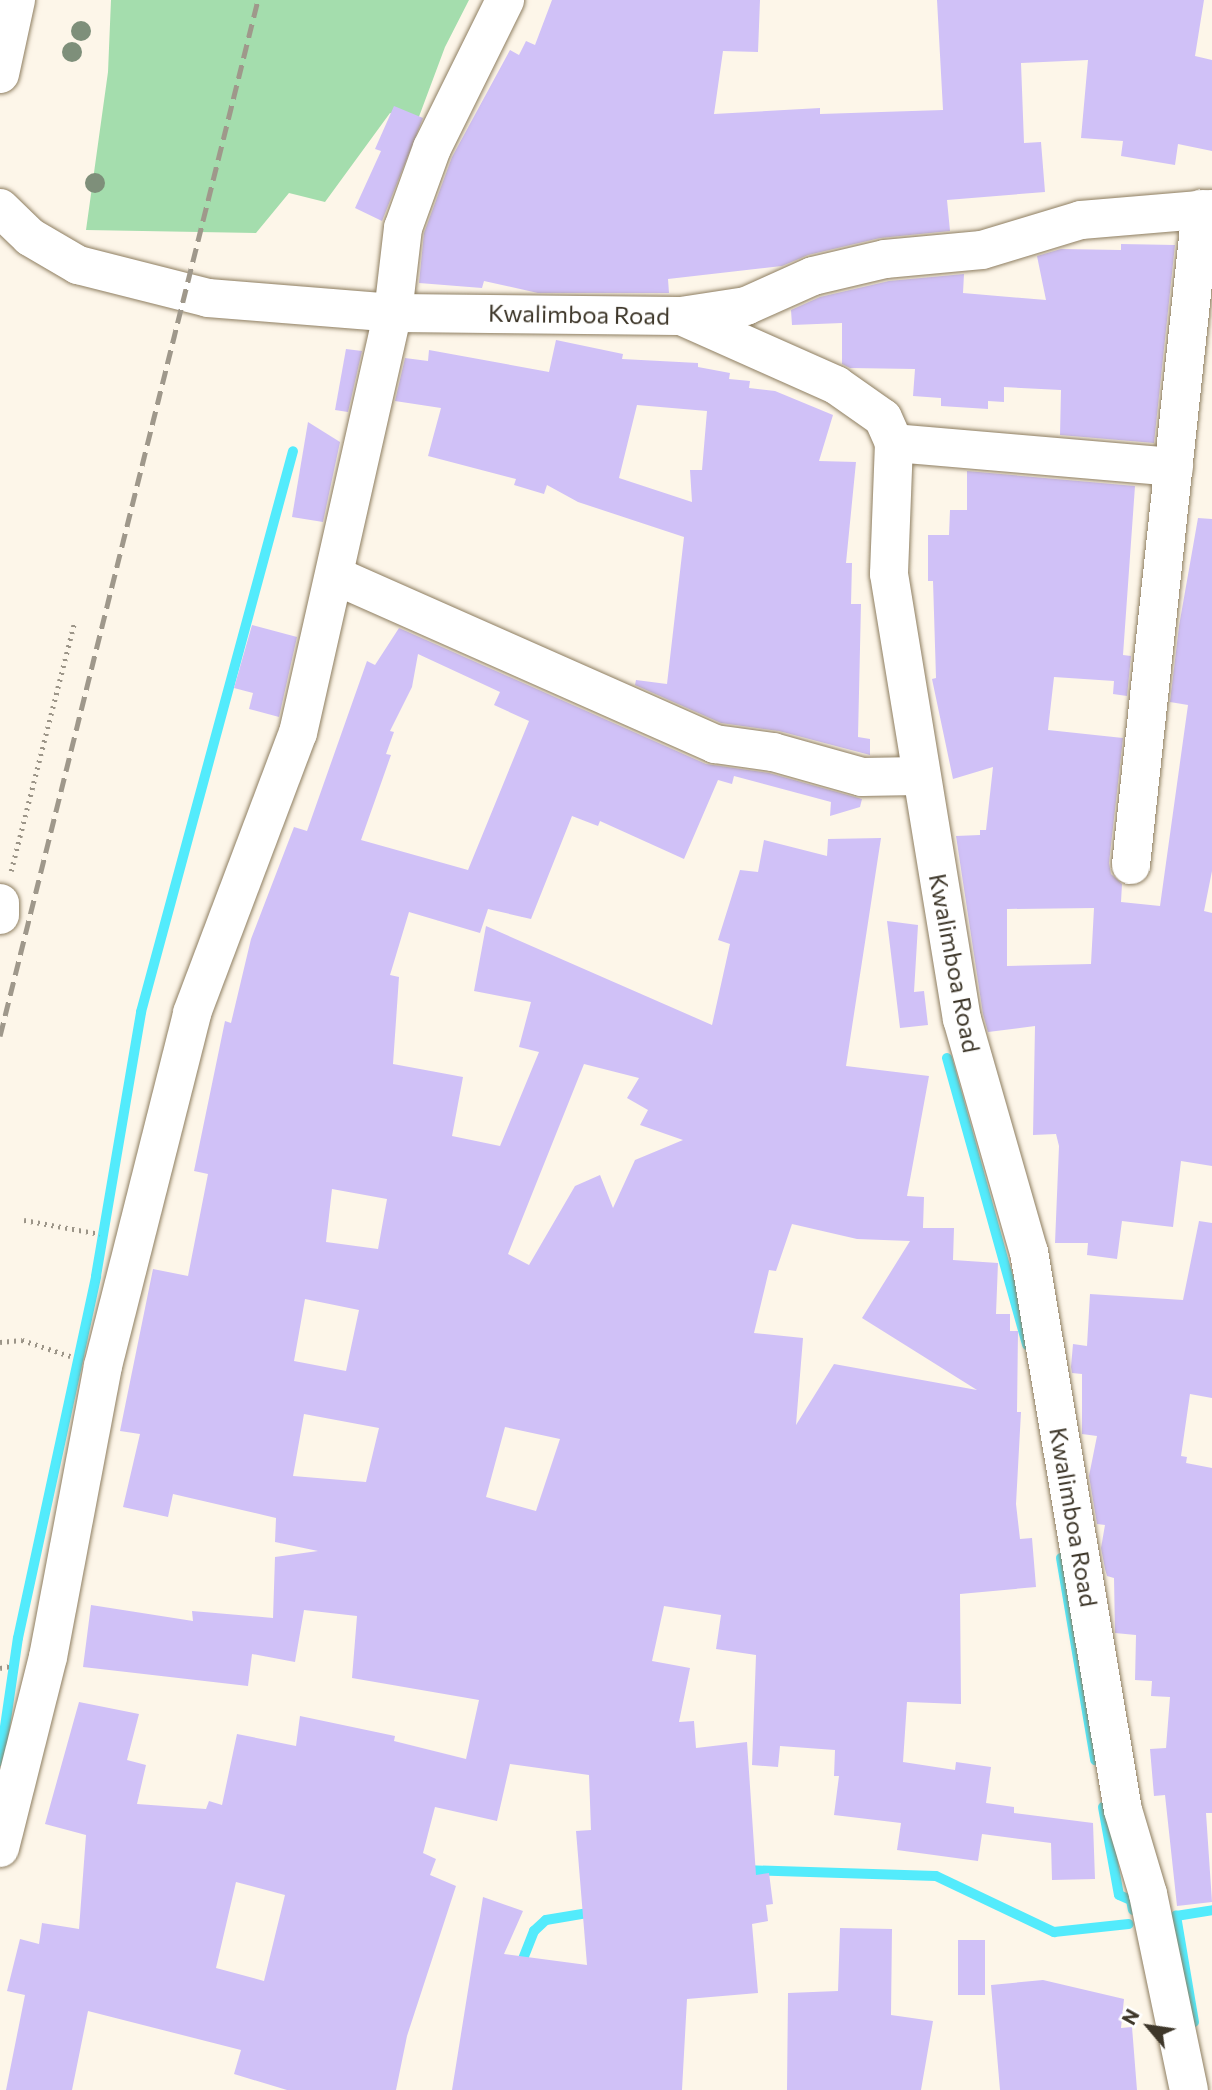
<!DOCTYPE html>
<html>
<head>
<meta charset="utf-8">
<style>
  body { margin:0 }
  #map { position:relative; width:1212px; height:2090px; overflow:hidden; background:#fdf6e9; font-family:Commissioner,sans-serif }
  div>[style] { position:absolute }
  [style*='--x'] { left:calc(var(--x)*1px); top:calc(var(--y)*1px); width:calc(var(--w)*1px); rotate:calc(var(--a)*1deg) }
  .green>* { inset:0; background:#a4ddad }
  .stream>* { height:10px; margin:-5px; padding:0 5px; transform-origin:5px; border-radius:5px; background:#53ebfc }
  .building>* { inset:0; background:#d0c1f7; transform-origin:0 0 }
  .path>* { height:4.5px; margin-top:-2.25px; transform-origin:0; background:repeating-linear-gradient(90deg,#9c9588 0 2px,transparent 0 7px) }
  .roads { filter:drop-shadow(0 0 2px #8e7e61) drop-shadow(0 0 2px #8e7e61) }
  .minor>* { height:38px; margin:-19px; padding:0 19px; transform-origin:19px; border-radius:19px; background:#fff }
  .rail>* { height:5px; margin-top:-2.5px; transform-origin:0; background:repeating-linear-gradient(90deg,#9f988b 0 14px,transparent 0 21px) }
  .trees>* { width:20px; height:20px; margin:-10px; border-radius:50%; background:#7e8f7a }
  span { translate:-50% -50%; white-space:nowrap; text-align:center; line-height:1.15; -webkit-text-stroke:6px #fff; paint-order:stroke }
  .street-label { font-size:24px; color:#3e372a }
  .north { position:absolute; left:1114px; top:1992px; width:70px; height:70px; -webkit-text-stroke:5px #fff; paint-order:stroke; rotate:299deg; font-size:19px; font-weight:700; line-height:28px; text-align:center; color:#3e372a }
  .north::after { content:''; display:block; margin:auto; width:24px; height:32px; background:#3e372a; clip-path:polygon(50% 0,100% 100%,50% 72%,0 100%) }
</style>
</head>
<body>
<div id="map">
  <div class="green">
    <div style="clip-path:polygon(111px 0,469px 0,445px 47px,417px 122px,390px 113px,325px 202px,289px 193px,256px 233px,86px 230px,108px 72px)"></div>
  </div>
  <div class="stream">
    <div style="--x:947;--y:1058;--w:298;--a:74.4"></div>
    <div style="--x:1061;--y:1558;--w:205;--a:80.4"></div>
    <div style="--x:0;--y:1761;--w:124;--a:-81.7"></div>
    <div style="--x:18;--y:1638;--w:370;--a:-77.8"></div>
    <div style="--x:96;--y:1276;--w:268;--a:-80.3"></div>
    <div style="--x:141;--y:1012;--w:581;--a:-74.84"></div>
    <div style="--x:1103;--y:1807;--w:89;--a:79.7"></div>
    <div style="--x:1119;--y:1895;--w:13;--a:23"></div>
    <div style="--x:1131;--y:1900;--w:10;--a:79"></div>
    <div style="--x:743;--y:1870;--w:193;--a:1.8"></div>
    <div style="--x:936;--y:1876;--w:131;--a:25.4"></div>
    <div style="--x:1054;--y:1932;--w:75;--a:-6.1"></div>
    <div style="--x:519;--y:1969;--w:41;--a:-68.5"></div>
    <div style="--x:534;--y:1931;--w:16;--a:-43"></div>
    <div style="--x:546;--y:1920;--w:49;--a:-9.5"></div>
    <div style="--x:1194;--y:2022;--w:108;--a:-99.6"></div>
    <div style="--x:1176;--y:1916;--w:36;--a:-9"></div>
  </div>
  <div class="building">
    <div style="clip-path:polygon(552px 0,760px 0,758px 52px,723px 51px,714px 114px,820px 108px,820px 114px,943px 110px,937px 0,1204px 0,1195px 56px,1212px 60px,1212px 151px,1178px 144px,1175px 165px,1121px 156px,1123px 141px,1081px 138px,1088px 60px,1021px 63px,1024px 143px,1041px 142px,1045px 192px,947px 200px,950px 231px,880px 238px,808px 255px,782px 266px,668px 279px,669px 293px,538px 293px,484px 281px,482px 288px,419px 283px,424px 233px,452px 157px,510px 50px,519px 55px,526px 41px,535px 45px)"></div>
    <div style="clip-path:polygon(394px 106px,423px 118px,382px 221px,355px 208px,381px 151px,375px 149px)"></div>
    <div style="clip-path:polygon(1121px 244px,1175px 245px,1154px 443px,1060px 435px,1061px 390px,1004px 387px,1004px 402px,988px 401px,988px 409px,941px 406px,941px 398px,913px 396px,915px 369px,850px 368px,842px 364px,842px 323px,792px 325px,791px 310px,820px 297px,889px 281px,964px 274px,963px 293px,1046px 300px,1037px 256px,1061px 249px,1121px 250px)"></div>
    <div style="clip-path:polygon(evenodd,556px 340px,623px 354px,622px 359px,698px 363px,698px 367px,730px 373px,729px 379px,750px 381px,749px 388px,775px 391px,833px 415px,819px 461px,856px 462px,846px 563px,852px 563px,851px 604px,861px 604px,858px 737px,870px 739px,870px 755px,779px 731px,721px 723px,635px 685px,636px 680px,667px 684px,684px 537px,578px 502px,547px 485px,544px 494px,514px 485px,516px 479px,428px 456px,441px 408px,395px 401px,405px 358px,428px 361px,429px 350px,549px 372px,556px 340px,637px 405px,707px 411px,702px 470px,690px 470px,692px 502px,619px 478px,637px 405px)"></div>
    <div style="clip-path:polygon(346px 349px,362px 351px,348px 412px,335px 410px)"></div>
    <div style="clip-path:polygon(308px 422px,340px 442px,323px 522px,292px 517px)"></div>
    <div style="clip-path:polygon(evenodd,967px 471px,1135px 486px,1123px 655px,1131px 656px,1127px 696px,1113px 694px,1114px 681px,1054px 677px,1048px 730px,1123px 738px,1109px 863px,1111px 874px,1122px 884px,1121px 902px,1160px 906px,1188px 705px,1170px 702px,1179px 626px,1198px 518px,1212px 519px,1212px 871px,1204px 911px,1212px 913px,1212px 1166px,1181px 1161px,1173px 1227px,1122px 1221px,1117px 1259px,1087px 1255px,1088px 1243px,1055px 1243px,1059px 1146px,1056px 1134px,1033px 1135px,1035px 1026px,988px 1032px,983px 1014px,956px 836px,980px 835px,980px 830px,986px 830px,993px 767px,953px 779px,932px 679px,936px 678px,933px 581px,928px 581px,928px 535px,949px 535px,950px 510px,967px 510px,967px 471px,1094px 908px,1091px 964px,1007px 966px,1007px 909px,1094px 908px)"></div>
    <div style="clip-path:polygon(252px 625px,297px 637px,279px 717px,249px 709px,253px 693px,234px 688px)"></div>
    <div style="clip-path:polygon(evenodd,399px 628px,706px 764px,769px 773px,862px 799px,860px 807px,830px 816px,831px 802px,734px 776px,732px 784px,718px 780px,684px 859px,600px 821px,598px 826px,572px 816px,531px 919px,488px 909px,480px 933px,409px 912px,390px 975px,399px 977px,393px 1064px,463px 1077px,452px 1136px,500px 1146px,539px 1052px,519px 1047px,531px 1002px,474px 991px,486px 926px,712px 1025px,730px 944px,718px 940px,740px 870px,758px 872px,764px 840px,827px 856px,828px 839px,881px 838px,846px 1066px,929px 1076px,907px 1196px,924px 1197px,923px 1228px,954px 1228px,953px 1260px,998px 1263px,996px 1314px,1010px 1314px,1010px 1331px,1018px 1331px,1017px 1412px,1021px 1412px,1016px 1504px,1020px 1539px,1032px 1538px,1036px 1587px,960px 1594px,961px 1704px,907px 1702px,903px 1762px,955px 1770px,956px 1762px,991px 1767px,986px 1803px,1014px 1807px,1014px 1813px,1093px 1823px,1095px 1879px,1052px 1880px,1051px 1843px,982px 1834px,978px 1861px,897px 1850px,901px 1823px,834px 1815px,839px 1776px,834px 1776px,835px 1750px,780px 1746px,778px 1767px,752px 1765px,756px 1655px,716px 1649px,721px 1615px,664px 1606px,652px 1661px,690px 1668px,679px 1722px,694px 1721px,696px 1748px,747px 1742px,756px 1875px,769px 1873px,773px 1904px,766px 1905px,768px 1921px,752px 1924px,758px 1993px,687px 1999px,682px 2090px,452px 2090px,483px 1897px,523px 1911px,504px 1954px,587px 1965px,576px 1831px,591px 1830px,589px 1775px,510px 1764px,497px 1821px,435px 1807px,423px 1853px,436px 1859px,430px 1875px,456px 1886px,407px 2036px,396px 2090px,287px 2090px,234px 2074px,241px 2050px,88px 2011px,72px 2090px,6px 2090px,25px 1995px,7px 1991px,20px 1939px,39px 1944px,42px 1923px,79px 1929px,86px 1835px,45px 1824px,79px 1702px,139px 1714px,127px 1760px,146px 1765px,137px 1804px,206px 1809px,209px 1801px,222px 1805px,237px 1734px,296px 1746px,300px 1716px,395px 1736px,394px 1741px,466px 1759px,479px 1700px,352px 1678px,357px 1616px,304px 1610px,295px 1662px,252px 1654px,248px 1686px,83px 1667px,91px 1605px,193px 1621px,192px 1611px,273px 1618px,275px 1557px,318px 1551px,275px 1542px,276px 1518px,173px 1494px,168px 1517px,123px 1507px,140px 1434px,120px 1431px,153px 1269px,188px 1276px,208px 1174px,194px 1171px,225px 1021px,231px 1023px,251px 939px,294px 827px,307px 831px,367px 661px,375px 665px,399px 628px,418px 654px,500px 692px,494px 705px,529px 721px,468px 870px,361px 840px,391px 755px,386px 754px,394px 732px,390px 731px,412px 687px,418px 654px,399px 628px,584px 1064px,639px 1078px,627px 1098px,648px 1110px,640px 1125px,683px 1140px,635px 1160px,613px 1208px,600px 1175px,575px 1186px,529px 1265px,508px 1254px,584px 1064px,399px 628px,332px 1189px,387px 1199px,378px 1249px,326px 1242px,332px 1189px,399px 628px,792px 1224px,857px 1239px,910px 1241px,862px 1318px,977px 1390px,834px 1364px,796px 1425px,803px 1338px,754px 1333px,769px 1270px,776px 1271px,792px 1224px,399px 628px,305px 1299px,359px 1310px,346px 1371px,294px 1361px,305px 1299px,399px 628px,304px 1414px,379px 1428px,366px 1482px,293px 1476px,304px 1414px,399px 628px,505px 1427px,560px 1439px,536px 1511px,486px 1497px,505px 1427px,399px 628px,236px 1882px,285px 1895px,264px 1981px,216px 1968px,236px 1882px)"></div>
    <div style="clip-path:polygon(887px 921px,918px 925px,914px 992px,924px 991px,928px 1025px,900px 1028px)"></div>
    <div style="clip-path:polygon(1199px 1221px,1212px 1223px,1212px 1398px,1190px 1394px,1181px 1456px,1187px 1457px,1186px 1463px,1212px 1468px,1212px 1813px,1206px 1813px,1212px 1902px,1177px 1906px,1165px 1795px,1154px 1796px,1150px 1749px,1166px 1748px,1170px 1697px,1151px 1696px,1152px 1681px,1135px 1680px,1136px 1635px,1115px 1633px,1114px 1578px,1107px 1576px,1105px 1569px,1101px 1548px,1105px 1525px,1097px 1524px,1089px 1476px,1097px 1436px,1082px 1434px,1082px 1374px,1072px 1373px,1071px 1367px,1073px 1344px,1087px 1346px,1090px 1294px,1183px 1300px)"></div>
    <div style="clip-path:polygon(840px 1928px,892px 1929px,891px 2015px,933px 2021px,921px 2090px,787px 2090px,788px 1993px,838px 1991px)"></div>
    <div style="left:958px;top:1940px;width:27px;height:55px"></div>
    <div style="clip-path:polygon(1043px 1980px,1124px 1999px,1121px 2028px,1132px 2027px,1137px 2090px,1000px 2090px,991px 1985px)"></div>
  </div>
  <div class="path">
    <div style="--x:11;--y:871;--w:255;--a:-75.7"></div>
    <div style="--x:24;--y:1220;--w:77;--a:10.4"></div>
    <div style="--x:0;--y:1342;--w:22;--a:-5"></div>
    <div style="--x:22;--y:1340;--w:51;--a:18.4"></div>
    <div style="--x:0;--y:1668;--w:10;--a:-11"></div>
  </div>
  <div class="roads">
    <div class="minor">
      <div style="--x:0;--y:74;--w:76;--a:-77.8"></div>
      <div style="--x:0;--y:208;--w:42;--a:44"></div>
      <div style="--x:30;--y:237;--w:56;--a:30.3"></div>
      <div style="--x:78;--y:265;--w:134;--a:14.2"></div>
      <div style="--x:208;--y:298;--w:186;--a:4.6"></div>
      <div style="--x:393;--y:313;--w:288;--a:0.6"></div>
      <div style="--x:681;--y:316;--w:170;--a:24"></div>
      <div style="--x:836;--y:385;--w:57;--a:35.1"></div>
      <div style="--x:883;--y:418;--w:27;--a:66"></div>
      <div style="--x:894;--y:443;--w:131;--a:92.2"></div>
      <div style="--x:889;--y:574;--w:451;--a:80.7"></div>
      <div style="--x:962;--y:1019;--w:242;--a:74"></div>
      <div style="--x:1029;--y:1252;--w:566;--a:80.44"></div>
      <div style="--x:1123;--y:1810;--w:88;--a:73.4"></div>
      <div style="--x:1148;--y:1894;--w:200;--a:78.2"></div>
      <div style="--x:681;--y:316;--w:66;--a:-8.7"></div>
      <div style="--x:746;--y:306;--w:73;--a:-24.1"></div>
      <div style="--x:813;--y:276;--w:74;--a:-13.3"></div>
      <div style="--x:885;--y:259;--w:97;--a:-5.3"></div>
      <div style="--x:982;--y:250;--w:103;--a:-16.9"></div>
      <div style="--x:1081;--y:220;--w:131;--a:-4.8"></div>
      <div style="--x:894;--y:443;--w:281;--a:4.9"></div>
      <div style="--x:336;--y:576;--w:415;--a:23.9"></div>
      <div style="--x:715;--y:744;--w:59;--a:7.9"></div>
      <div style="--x:773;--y:752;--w:92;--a:15.7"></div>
      <div style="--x:862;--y:777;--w:57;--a:-1"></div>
      <div style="--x:1131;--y:865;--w:660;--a:-83.91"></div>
      <div style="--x:0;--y:903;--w:12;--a:90"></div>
      <div style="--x:0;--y:1848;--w:197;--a:-75.9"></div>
      <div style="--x:48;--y:1657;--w:296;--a:-79.3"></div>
      <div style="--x:103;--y:1366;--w:364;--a:-75.8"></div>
      <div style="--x:192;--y:1013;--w:299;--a:-69.3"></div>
      <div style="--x:298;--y:733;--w:431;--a:-77.3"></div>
      <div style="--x:393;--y:313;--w:86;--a:-83.3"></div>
      <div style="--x:403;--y:228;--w:85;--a:-70.1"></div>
      <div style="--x:432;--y:148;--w:165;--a:-63.7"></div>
    </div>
  </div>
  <div class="rail">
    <div style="--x:0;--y:1036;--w:1068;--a:-76.02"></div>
  </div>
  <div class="trees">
    <div style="left:81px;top:31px"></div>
    <div style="left:72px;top:52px"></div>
    <div style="left:95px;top:183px"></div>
  </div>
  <div class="street-label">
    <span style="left:579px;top:314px;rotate:1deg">Kwalimboa Road</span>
    <span style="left:955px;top:963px;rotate:79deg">Kwalimboa Road</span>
    <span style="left:1074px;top:1517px;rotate:80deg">Kwalimboa Road</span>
  </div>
  <div class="north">N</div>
</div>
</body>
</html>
